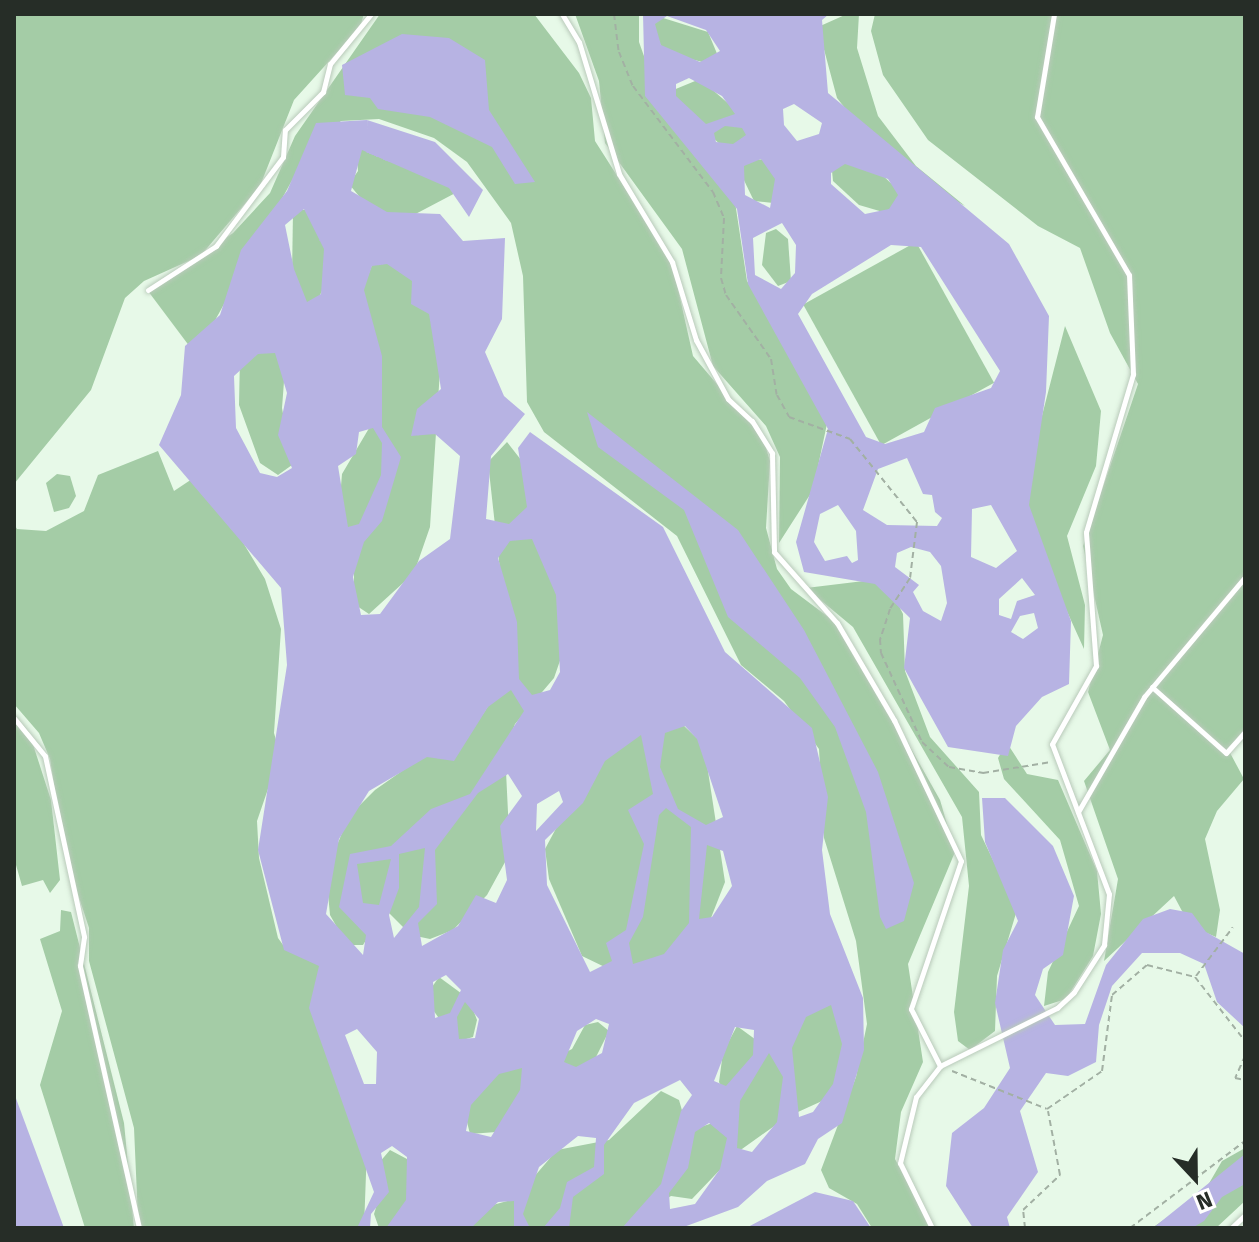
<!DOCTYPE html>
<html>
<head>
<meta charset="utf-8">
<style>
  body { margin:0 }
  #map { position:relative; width:1259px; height:1242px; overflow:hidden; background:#e7f9e8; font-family:"Fira Sans",sans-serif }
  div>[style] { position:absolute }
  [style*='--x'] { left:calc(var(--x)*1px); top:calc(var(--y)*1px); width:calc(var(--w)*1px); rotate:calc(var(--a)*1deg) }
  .forest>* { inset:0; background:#a4cca6; transform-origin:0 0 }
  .water>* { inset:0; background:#b7b3e3 }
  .path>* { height:2px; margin-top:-1px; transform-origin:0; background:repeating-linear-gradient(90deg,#a2b0a3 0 6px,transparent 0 10px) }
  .roads { filter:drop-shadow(0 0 2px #b9caba) drop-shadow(0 0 2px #b9caba) }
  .service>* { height:5px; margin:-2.5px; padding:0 2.5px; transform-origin:2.5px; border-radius:2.5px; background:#fff }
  span { translate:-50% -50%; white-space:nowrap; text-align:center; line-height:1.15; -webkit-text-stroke:6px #fff; paint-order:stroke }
  .frame { position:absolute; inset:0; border:16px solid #262d27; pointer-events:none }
  .north { position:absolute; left:1155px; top:1138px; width:80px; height:80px; -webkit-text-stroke:6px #fff; paint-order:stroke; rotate:158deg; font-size:22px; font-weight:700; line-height:32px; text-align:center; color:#262d27 }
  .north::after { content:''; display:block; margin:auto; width:28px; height:36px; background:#262d27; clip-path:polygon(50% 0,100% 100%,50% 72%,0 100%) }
</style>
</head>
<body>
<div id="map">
  <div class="forest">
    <div style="clip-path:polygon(14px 14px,364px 14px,360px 27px,294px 100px,260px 186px,202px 254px,233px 233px,270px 193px,295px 136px,380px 14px,534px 14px,579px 73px,591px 98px,595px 141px,672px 262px,693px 356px,763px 438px,770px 461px,766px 528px,777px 569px,791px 589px,843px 628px,940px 800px,955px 852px,908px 964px,923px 1062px,901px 1112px,895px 1159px,932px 1228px,872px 1228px,857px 1204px,829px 1188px,821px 1170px,856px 1077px,867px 1024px,856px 941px,824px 838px,819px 749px,784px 701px,741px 665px,677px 536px,544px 432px,527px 402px,523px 276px,511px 223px,467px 162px,434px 138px,379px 119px,341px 121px,312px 144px,196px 355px,148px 291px,193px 259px,144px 281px,125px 298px,91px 390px,14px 484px)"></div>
    <div style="clip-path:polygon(575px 14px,639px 14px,639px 42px,666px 118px,735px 202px,747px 281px,816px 385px,828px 419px,813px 490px,779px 543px,780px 457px,766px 426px,713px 366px,682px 249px,605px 143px,599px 81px)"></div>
    <div style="clip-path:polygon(847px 14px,859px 14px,857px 48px,878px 116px,916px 166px,965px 206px,890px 165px,837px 98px,818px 27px)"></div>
    <div style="clip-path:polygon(875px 14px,1245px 14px,1245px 728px,1228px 749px,1244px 779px,1217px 811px,1205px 839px,1220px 910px,1216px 937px,1190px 926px,1174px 896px,1104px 961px,1118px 879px,1084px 781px,1110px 750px,1088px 692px,1103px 635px,1083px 546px,1138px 384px,1110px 333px,1080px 248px,1038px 226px,928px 140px,883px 75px,871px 31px)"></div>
    <div style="clip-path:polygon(660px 17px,708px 32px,718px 56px,706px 63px,664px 52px,652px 27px)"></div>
    <div style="clip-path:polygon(700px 79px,730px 105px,748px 134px,728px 152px,666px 93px)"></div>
    <div style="clip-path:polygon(356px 144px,463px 189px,406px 219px,368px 207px,349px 184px,358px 171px)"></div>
    <div style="clip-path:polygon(774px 158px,782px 204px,754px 201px,740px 172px,745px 161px)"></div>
    <div style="clip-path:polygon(831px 161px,874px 167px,899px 191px,897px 206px,883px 212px,859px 205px,833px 181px)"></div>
    <div style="clip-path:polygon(318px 208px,343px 249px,314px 307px,300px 299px,292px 275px,293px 211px)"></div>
    <div style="clip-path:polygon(776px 229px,788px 239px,791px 281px,778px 286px,762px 265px,766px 233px)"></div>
    <div style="left:916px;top:242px;width:161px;height:129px;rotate:61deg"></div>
    <div style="clip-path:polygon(387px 259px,408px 267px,434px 322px,440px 370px,430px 527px,414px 573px,369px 614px,354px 604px,354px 548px,338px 522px,342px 474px,378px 413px,362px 292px,372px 265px)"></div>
    <div style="clip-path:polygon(1065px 326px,1101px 411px,1096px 466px,1067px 536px,1085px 605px,1084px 649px,1032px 534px,1024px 486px)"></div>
    <div style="clip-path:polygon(272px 345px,285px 368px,282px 408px,292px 465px,278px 475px,260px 463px,239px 405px,240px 356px)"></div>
    <div style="clip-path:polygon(507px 442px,532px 474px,563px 610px,564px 649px,554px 678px,515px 724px,505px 751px,510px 853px,487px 895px,453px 930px,430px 939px,411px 935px,385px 909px,363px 945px,347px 945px,330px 915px,326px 872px,349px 816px,375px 790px,483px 714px,511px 670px,488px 462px)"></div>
    <div style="clip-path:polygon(158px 451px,174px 491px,201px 473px,265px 579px,281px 629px,274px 733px,280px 754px,257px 821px,259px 858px,278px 938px,286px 949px,314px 951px,320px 967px,313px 1007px,369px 1093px,364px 1228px,142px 1228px,138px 1219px,134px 1128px,89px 961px,89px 928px,65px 855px,50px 759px,39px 733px,14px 704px,14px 524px,17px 529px,46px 531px,84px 511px,98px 475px)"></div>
    <div style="clip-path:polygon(57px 474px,70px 476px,76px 496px,69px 508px,54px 512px,46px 483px)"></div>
    <div style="clip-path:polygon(872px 580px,893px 594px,903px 614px,905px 671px,930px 737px,979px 792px,981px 835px,1017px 910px,997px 976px,995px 1031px,970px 1050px,958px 1041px,954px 1012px,969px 886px,962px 817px,853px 627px,806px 588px)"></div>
    <div style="clip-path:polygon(14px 714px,29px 732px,51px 800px,60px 880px,50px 893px,43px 880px,22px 886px,14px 858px)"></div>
    <div style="clip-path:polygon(680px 722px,704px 745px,725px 882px,709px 923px,684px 947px,640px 970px,611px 970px,582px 956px,549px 879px,545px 849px,582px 780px,630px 736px)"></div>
    <div style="clip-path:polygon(1007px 743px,1027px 774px,1058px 780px,1097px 871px,1101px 914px,1093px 956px,1066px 999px,1044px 1006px,1048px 972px,1079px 906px,1060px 840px,1004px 779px,998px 758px)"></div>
    <div style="clip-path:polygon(61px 910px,71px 912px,124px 1123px,134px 1228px,85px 1228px,40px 1085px,62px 1011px,40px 939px,60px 931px)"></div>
    <div style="clip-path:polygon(439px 977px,469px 999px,477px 1020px,473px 1037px,456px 1042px,433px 1010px,432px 987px)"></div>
    <div style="clip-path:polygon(831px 1002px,848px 1034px,833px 1096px,787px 1117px,735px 1154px,692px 1199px,671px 1196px,622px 1228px,463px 1228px,482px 1208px,515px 1199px,557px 1150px,609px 1140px,661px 1091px,679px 1100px,688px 1131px,722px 1120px,731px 1109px,719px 1082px,723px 1052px,737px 1026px,771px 1051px,808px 1006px)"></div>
    <div style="clip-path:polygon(598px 1022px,609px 1031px,594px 1061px,524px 1087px,496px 1132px,470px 1134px,463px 1106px,489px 1075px,554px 1058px,572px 1049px,585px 1025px)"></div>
    <div style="clip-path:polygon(1245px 1148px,1245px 1201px,1216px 1228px,1152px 1228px,1204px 1192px,1222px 1161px)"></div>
    <div style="clip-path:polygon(390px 1150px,407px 1159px,409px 1198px,395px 1228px,379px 1228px,374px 1214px,382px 1188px,378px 1164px)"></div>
  </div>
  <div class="water">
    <div style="clip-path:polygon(evenodd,643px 14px,829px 14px,822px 20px,828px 93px,1009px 244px,1049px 316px,1046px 392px,1029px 505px,1071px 621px,1069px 684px,1042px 697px,1016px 726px,1008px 756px,948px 747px,904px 668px,910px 618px,875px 584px,804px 572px,796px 542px,828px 429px,748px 284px,737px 209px,645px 96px,643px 14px,667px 16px,706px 30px,720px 51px,700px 62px,661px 45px,655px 24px,667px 16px,643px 14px,689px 78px,722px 96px,735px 114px,706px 124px,676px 96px,676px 84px,689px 78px,643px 14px,794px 104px,822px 123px,819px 134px,797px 141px,784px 125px,783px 109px,794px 104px,643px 14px,725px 126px,742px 128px,746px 135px,733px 144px,716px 142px,714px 133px,725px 126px,643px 14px,761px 159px,775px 179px,770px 208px,745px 195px,744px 166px,761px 159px,643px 14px,845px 164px,888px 179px,898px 195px,889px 209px,865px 214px,831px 184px,831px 173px,845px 164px,643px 14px,782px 223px,796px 245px,795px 273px,781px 289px,755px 275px,753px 238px,782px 223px,643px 14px,891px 245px,921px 247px,1000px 371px,991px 388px,935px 408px,924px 432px,885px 444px,866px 437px,798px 314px,812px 294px,891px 245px,643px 14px,907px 458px,923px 494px,932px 495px,935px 512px,942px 518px,937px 526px,887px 525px,863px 510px,878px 469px,907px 458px,643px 14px,838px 505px,856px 531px,858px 560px,852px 563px,847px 556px,825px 561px,814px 542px,820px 514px,838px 505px,643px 14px,991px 505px,1017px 551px,996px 568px,971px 557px,972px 509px,991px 505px,643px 14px,911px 547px,930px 552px,941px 566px,947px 603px,941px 621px,923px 611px,913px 592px,919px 585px,895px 567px,897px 553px,911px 547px,643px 14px,1022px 578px,1035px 595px,1017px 601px,1011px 619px,999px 615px,999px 599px,1022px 578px,643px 14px,1034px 613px,1038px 628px,1023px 639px,1011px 632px,1020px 616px,1034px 613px)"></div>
    <div style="clip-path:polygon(402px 34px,449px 38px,485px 60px,489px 110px,535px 182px,515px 184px,492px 147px,430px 117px,378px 109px,370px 98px,345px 95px,342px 65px)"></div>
    <div style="clip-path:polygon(evenodd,367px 120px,435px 142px,483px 190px,469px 217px,449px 188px,362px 150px,351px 191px,387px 212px,440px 214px,463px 241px,505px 238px,502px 319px,485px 352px,504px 396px,525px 414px,491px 456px,486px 519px,509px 524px,527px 507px,518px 448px,530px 432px,663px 527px,725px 652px,812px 728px,828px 797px,822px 850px,830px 914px,863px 998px,864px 1050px,842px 1123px,818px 1139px,805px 1164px,767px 1181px,738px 1207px,681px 1228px,622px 1228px,661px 1184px,681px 1111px,692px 1095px,680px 1080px,634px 1103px,604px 1145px,604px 1174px,573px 1197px,569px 1228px,543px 1228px,560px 1208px,567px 1182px,594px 1167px,596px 1138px,578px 1136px,539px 1167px,523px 1214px,530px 1228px,514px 1228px,514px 1201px,498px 1202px,471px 1228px,386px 1228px,406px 1200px,407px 1157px,392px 1146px,381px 1153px,389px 1192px,371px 1214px,370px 1228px,357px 1228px,374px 1192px,309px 1008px,319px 966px,284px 950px,258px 850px,287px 665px,281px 588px,159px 445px,181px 395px,185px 346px,220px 315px,241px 250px,287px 191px,316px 123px,367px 120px,304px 209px,324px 249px,321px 294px,307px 302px,294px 269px,285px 225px,304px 209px,367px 120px,387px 264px,412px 281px,411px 304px,429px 314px,441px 389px,417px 409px,411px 436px,435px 434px,460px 456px,450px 539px,419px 561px,380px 614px,361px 615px,353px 577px,364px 542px,382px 521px,401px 457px,382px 427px,382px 356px,364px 290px,372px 266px,387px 264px,367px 120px,275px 353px,287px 393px,278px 435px,292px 468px,277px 477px,260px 473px,236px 428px,234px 376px,258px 354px,275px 353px,367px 120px,373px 428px,382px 443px,381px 475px,359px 524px,348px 527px,338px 466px,356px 454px,359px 432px,373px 428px,367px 120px,532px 539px,556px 595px,560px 672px,550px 690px,532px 695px,519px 679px,517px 622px,498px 558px,510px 541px,532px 539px,367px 120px,511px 690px,524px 711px,470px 794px,431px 809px,391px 846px,350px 854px,339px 907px,366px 935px,363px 955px,326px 914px,339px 839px,369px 791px,427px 757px,454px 761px,488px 707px,511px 690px,367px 120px,685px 726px,697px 739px,723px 817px,706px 825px,678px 809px,660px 767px,665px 733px,685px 726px,367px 120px,641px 735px,653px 794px,628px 810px,644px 844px,626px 930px,606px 943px,612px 961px,590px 972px,547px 885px,545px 840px,583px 803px,605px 761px,641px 735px,367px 120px,508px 774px,522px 796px,500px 826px,507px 880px,496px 903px,476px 895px,458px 926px,422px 946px,418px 923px,437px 904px,435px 850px,478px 793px,508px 774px,367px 120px,559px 791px,563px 802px,536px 831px,537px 804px,559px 791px,367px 120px,666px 808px,691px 827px,689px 923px,664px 954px,633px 964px,629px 943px,643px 917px,659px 815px,666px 808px,367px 120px,707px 845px,723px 851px,732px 886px,712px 917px,699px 919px,707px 845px,367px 120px,425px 848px,419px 907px,394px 938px,389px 915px,399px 888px,399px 854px,425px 848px,367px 120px,391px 859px,379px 905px,363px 903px,357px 864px,391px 859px,367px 120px,446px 975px,461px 990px,450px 1013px,435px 1018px,433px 982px,446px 975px,367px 120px,465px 1002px,479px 1019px,475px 1038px,459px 1039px,457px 1017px,465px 1002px,367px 120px,831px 1005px,842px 1044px,833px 1084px,813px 1112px,799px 1117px,792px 1048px,806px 1017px,831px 1005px,367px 120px,596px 1019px,609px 1024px,602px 1053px,576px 1067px,564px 1062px,577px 1031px,596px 1019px,367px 120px,735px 1027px,754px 1030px,753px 1055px,726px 1086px,714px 1081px,735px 1027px,367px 120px,357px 1029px,377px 1052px,376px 1084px,364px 1084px,345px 1035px,357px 1029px,367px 120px,769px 1053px,783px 1077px,777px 1122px,752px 1152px,737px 1148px,740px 1101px,769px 1053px,367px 120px,522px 1068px,520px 1090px,491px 1137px,466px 1131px,471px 1105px,499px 1074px,522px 1068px,367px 120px,709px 1123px,727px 1138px,720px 1169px,695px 1204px,670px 1209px,669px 1193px,688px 1168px,695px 1132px,709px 1123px)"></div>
    <div style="clip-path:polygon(587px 412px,738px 530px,804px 630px,878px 772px,914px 883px,904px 921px,886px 929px,880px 917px,866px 812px,835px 727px,800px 678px,728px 617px,684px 510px,598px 447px)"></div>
    <div style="clip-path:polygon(982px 798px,1005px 798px,1053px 846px,1074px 896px,1063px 955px,1043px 969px,1035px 995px,1055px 1025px,1085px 1024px,1106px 965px,1143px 919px,1170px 909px,1192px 913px,1206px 932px,1245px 954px,1245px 1028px,1217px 1002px,1204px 964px,1180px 953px,1142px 953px,1112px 986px,1099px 1025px,1096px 1062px,1068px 1076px,1046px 1073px,1020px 1111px,1038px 1172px,1007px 1217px,1010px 1228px,973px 1228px,946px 1186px,952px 1133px,984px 1108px,1010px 1068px,995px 1003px,1003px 950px,1018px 921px,985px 842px)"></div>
    <div style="clip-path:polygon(14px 1093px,64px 1228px,14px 1228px)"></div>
    <div style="clip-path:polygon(1245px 1154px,1245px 1184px,1222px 1197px,1204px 1221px,1192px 1228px,1153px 1228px)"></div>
    <div style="clip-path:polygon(815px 1192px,853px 1201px,871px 1228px,746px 1228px)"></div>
  </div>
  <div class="path">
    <div style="--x:614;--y:14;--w:38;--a:83"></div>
    <div style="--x:619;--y:52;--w:37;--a:68"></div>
    <div style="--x:633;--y:86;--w:133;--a:53"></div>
    <div style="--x:713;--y:192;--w:28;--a:67"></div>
    <div style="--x:724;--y:218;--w:60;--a:92.9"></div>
    <div style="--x:721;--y:278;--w:18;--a:74"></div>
    <div style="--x:726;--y:295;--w:78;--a:54.9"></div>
    <div style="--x:771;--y:359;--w:36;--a:81"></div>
    <div style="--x:777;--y:395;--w:25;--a:61"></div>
    <div style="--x:789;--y:417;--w:65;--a:19.8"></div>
    <div style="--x:850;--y:439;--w:107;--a:51.1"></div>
    <div style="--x:917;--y:522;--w:56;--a:97.1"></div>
    <div style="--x:910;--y:578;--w:37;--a:123"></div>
    <div style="--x:890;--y:609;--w:32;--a:108"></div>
    <div style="--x:880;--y:639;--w:14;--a:86"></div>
    <div style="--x:881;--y:653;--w:98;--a:65.3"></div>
    <div style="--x:922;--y:742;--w:37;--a:43"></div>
    <div style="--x:949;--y:767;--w:35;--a:10"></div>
    <div style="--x:983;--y:773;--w:69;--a:-9.2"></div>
    <div style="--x:1196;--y:976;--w:61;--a:-52.9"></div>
    <div style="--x:1245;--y:1056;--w:24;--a:114"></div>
    <div style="--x:1235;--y:1078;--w:10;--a:11"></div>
    <div style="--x:952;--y:1071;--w:102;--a:21.8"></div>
    <div style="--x:1047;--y:1109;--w:67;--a:-34.6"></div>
    <div style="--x:1102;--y:1071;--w:77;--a:-82.5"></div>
    <div style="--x:1112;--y:995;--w:46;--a:-40.6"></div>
    <div style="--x:1147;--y:965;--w:49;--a:14"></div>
    <div style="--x:1195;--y:977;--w:81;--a:52"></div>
    <div style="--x:1025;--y:1228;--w:18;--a:-96"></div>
    <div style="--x:1023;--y:1210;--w:51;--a:-43.4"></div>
    <div style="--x:1060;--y:1175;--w:65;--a:-100.6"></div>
    <div style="--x:1130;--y:1228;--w:144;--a:-37.1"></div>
  </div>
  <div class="roads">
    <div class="service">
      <div style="--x:562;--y:14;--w:33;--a:59"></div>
      <div style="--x:579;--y:42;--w:138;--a:73.1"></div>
      <div style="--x:619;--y:174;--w:103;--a:58.9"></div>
      <div style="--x:672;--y:262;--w:82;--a:72.9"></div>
      <div style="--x:696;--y:340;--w:67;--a:61.5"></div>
      <div style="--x:728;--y:399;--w:33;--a:43"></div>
      <div style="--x:752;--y:421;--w:38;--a:58"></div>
      <div style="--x:772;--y:453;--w:99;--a:88.8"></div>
      <div style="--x:774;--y:552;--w:95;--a:48.4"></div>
      <div style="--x:837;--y:623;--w:113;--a:59.6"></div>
      <div style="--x:894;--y:720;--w:156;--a:64.6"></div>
      <div style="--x:961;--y:861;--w:156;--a:108.7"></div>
      <div style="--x:911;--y:1009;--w:64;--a:63"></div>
      <div style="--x:148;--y:290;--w:81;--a:-32.9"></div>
      <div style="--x:216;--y:246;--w:111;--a:-53"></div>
      <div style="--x:283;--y:157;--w:27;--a:-86"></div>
      <div style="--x:285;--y:130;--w:54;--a:-45"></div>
      <div style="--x:323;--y:92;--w:29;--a:-76"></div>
      <div style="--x:330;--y:64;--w:65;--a:-50.6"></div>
      <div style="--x:1152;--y:687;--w:99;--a:41.7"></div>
      <div style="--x:1226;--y:753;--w:28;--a:-48"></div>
      <div style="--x:14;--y:718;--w:49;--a:50.8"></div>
      <div style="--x:45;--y:756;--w:185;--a:77.8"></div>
      <div style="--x:84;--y:937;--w:29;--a:98"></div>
      <div style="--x:80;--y:966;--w:269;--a:77.3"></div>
      <div style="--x:1078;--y:812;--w:133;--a:-60.1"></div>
      <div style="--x:1144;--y:697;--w:157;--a:-49.9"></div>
      <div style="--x:932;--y:1228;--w:72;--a:-116.2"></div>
      <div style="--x:900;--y:1163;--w:68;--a:-76.4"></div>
      <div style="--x:916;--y:1097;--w:39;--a:-52"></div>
      <div style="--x:940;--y:1066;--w:131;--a:-26.4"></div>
      <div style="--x:1057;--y:1008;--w:23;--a:-43"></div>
      <div style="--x:1074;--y:992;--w:56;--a:-57.4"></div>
      <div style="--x:1104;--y:945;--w:51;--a:-84.4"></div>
      <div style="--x:1109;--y:894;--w:160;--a:-110.8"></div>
      <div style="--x:1052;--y:744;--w:90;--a:-60.6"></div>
      <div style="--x:1096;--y:666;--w:134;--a:-94.3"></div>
      <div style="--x:1086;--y:532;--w:165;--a:-73.4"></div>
      <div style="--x:1133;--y:374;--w:99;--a:-92.3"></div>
      <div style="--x:1129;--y:275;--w:183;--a:-120.2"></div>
      <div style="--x:1037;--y:117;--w:104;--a:-80.6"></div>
      <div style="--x:1231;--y:1228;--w:19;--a:-43"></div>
    </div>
  </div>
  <div class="frame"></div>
  <div class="north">N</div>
</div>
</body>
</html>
